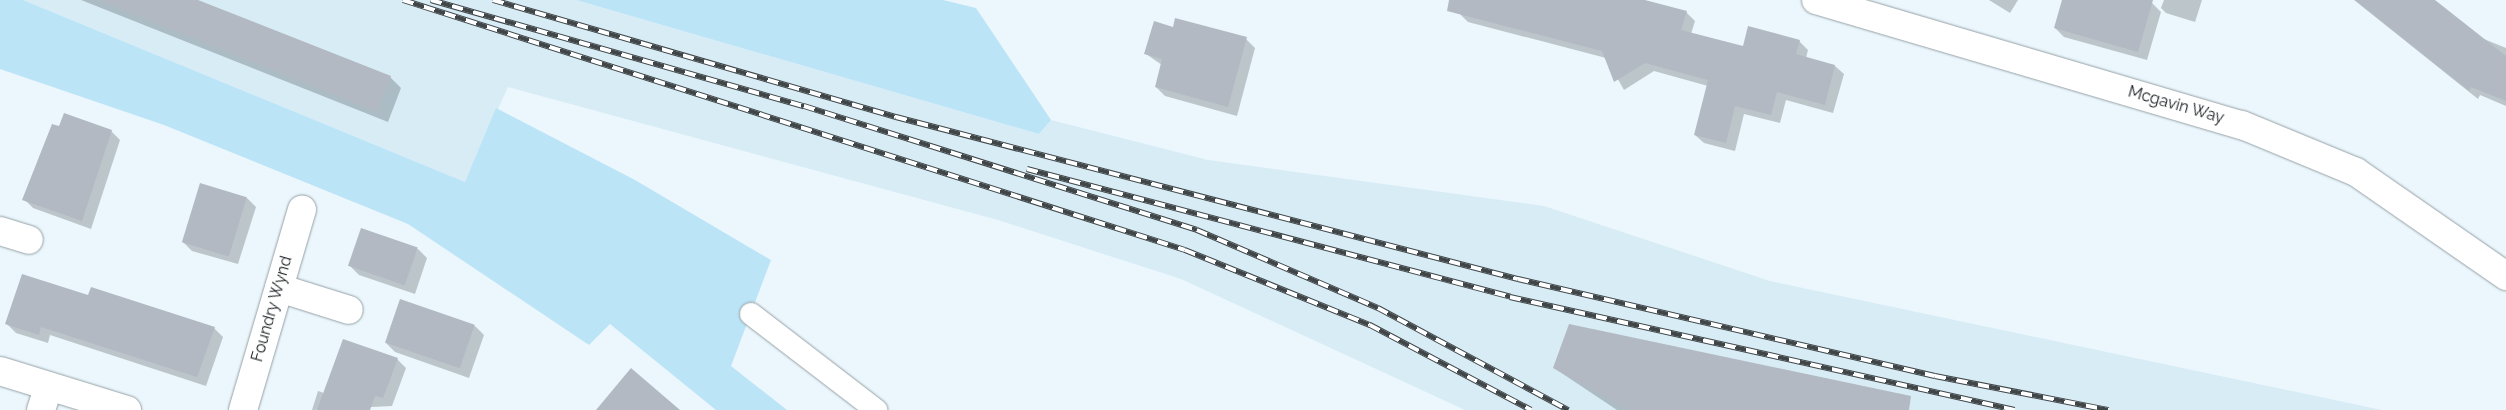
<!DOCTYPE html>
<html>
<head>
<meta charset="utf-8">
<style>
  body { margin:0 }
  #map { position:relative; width:2506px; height:410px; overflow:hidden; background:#ebf7fd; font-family:Raleway,sans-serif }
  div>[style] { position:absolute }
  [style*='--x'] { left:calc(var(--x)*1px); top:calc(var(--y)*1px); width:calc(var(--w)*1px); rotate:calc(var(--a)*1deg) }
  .built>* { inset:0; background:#d8ecf5 }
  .green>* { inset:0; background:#bce4f7 }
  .shadow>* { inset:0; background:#0003 }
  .building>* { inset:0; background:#b2b9c2; transform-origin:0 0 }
  .roads { filter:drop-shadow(0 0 1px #96a1a6) drop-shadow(0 0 1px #96a1a6) }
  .service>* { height:22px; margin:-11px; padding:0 11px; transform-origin:11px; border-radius:11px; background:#fff }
  .minor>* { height:28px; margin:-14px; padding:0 14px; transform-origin:14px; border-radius:14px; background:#fff }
  .rail>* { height:5.5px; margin-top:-2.75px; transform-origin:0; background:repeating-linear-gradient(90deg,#fff 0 11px,#404648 0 22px); box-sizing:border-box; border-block:1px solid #404648 }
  span { translate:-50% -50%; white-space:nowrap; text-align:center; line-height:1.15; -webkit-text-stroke:4px #fff; paint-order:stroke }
  .street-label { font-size:16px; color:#171b1d }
</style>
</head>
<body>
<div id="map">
  <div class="built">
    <div style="clip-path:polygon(23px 0,576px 0,1039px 134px,1051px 120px,1208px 160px,1544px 206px,1770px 281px,2382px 410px,1465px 410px,1181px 279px,998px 220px,508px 87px,465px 182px)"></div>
  </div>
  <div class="green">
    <div style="clip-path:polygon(0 0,23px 0,465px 182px,496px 108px,635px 180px,771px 260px,731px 366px,787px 410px,716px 410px,610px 324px,589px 345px,408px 224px,164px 125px,0 69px)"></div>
    <div style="clip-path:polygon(576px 0,943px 0,976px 8px,1051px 120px,1039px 134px)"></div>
  </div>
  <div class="shadow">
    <div style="clip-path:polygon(81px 0,195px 0,390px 77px,401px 88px,388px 122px)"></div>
    <div style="clip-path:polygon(1462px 0,1641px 0,1686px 12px,1695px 21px,1691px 34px,1743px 48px,1799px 41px,1808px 50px,1806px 58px,1835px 66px,1844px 74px,1833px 113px,1786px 100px,1780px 123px,1744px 114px,1735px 151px,1704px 143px,1695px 135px,1708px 86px,1654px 71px,1624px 90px,1606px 58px,1468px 22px,1459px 13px)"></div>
    <div style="clip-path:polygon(1989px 0,2018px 0,2010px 13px)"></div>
    <div style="clip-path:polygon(2063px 0,2152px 3px,2161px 12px,2147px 60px,2064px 37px,2055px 28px)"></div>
    <div style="clip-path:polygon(2164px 0,2202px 0,2195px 22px,2166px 13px,2161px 8px)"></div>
    <div style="clip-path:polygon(2354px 0,2434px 0,2479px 37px,2506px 48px,2506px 106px,2480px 95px,2478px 99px)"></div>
    <div style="clip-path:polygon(1174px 28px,1246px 39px,1255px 48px,1237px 116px,1165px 96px,1156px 87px,1162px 65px,1146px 54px)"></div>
    <div style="clip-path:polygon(60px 128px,111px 131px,120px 140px,91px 229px,33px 208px,24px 199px)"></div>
    <div style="clip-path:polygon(247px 198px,256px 207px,238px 264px,192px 251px,183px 242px)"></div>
    <div style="clip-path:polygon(418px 249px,427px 258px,415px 294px,359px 275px,350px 266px)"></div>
    <div style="clip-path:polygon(89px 297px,214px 328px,223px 337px,206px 386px,50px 335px,48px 343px,16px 333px,7px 324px)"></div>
    <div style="clip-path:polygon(475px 326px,484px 335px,469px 378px,395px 352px,386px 343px)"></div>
    <div style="clip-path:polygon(397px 359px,406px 368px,392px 406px,312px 410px,318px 391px,324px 393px)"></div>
    <div style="clip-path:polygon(1554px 368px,1879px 410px,1617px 410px)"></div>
  </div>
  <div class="building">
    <div style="clip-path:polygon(98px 0,198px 0,391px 76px,377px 112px)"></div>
    <div style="clip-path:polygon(1449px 0,1645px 0,1687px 11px,1681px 30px,1743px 46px,1748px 26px,1800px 40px,1796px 54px,1835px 65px,1825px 105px,1777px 92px,1771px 115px,1735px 106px,1726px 143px,1694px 135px,1708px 80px,1645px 63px,1614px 82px,1602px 51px,1447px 11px)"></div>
    <div style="clip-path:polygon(2062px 0,2153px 0,2138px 52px,2054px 28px)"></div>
    <div style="clip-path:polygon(2355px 0,2435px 0,2506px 56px,2506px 101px,2471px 87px,2469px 91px)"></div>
    <div style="clip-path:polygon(1175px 18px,1247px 37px,1228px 107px,1155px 87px,1162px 59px,1144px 54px,1154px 21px,1173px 27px)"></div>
    <div style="clip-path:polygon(64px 113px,112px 130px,82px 221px,22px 200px,52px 124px,59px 126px)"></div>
    <div style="left:200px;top:183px;width:49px;height:62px;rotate:17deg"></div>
    <div style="left:361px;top:228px;width:60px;height:40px;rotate:19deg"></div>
    <div style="clip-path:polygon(22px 274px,88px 295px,91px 287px,215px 327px,197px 377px,41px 327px,39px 335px,5px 324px)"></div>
    <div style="left:400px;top:299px;width:79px;height:46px;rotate:19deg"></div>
    <div style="clip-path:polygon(1569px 324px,1911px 396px,1909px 410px,1628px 410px,1553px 368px)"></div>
    <div style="clip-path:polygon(343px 339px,398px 358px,383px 398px,375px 396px,370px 410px,317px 410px)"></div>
    <div style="clip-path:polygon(631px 368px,680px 410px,596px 410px)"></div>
  </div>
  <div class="roads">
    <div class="service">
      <div style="--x:751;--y:314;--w:158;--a:37.5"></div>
    </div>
    <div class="minor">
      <div style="--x:1816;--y:0;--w:444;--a:16.4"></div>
      <div style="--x:2242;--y:125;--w:123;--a:22.4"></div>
      <div style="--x:2356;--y:172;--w:183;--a:34.7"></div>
      <div style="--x:0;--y:231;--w:30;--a:17"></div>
      <div style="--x:279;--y:288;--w:73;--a:17.4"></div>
      <div style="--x:0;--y:371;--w:133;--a:17.1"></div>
      <div style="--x:41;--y:410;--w:25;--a:-72"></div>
      <div style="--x:243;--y:410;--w:209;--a:-73.6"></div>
    </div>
  </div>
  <div class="rail">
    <div style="--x:403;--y:0;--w:821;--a:17.73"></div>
    <div style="--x:1185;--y:250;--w:200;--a:22.1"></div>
    <div style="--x:1370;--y:325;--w:182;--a:27.8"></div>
    <div style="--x:431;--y:0;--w:388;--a:15.9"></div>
    <div style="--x:804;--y:106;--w:412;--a:17.5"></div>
    <div style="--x:1197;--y:230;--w:197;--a:23.3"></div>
    <div style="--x:1378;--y:308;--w:216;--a:28.2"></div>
    <div style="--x:493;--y:0;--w:420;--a:16.2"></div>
    <div style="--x:896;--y:117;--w:643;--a:14.6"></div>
    <div style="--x:1518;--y:279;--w:428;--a:13.1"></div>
    <div style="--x:1935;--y:376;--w:177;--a:11.1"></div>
    <div style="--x:1027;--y:169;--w:500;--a:14.8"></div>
    <div style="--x:1510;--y:297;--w:517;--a:12.61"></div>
  </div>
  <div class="street-label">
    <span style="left:2176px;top:105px;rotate:16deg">Mcgavin Way</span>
    <span style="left:272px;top:309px;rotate:-74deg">Foundry Wynd</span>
  </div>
</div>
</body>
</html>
